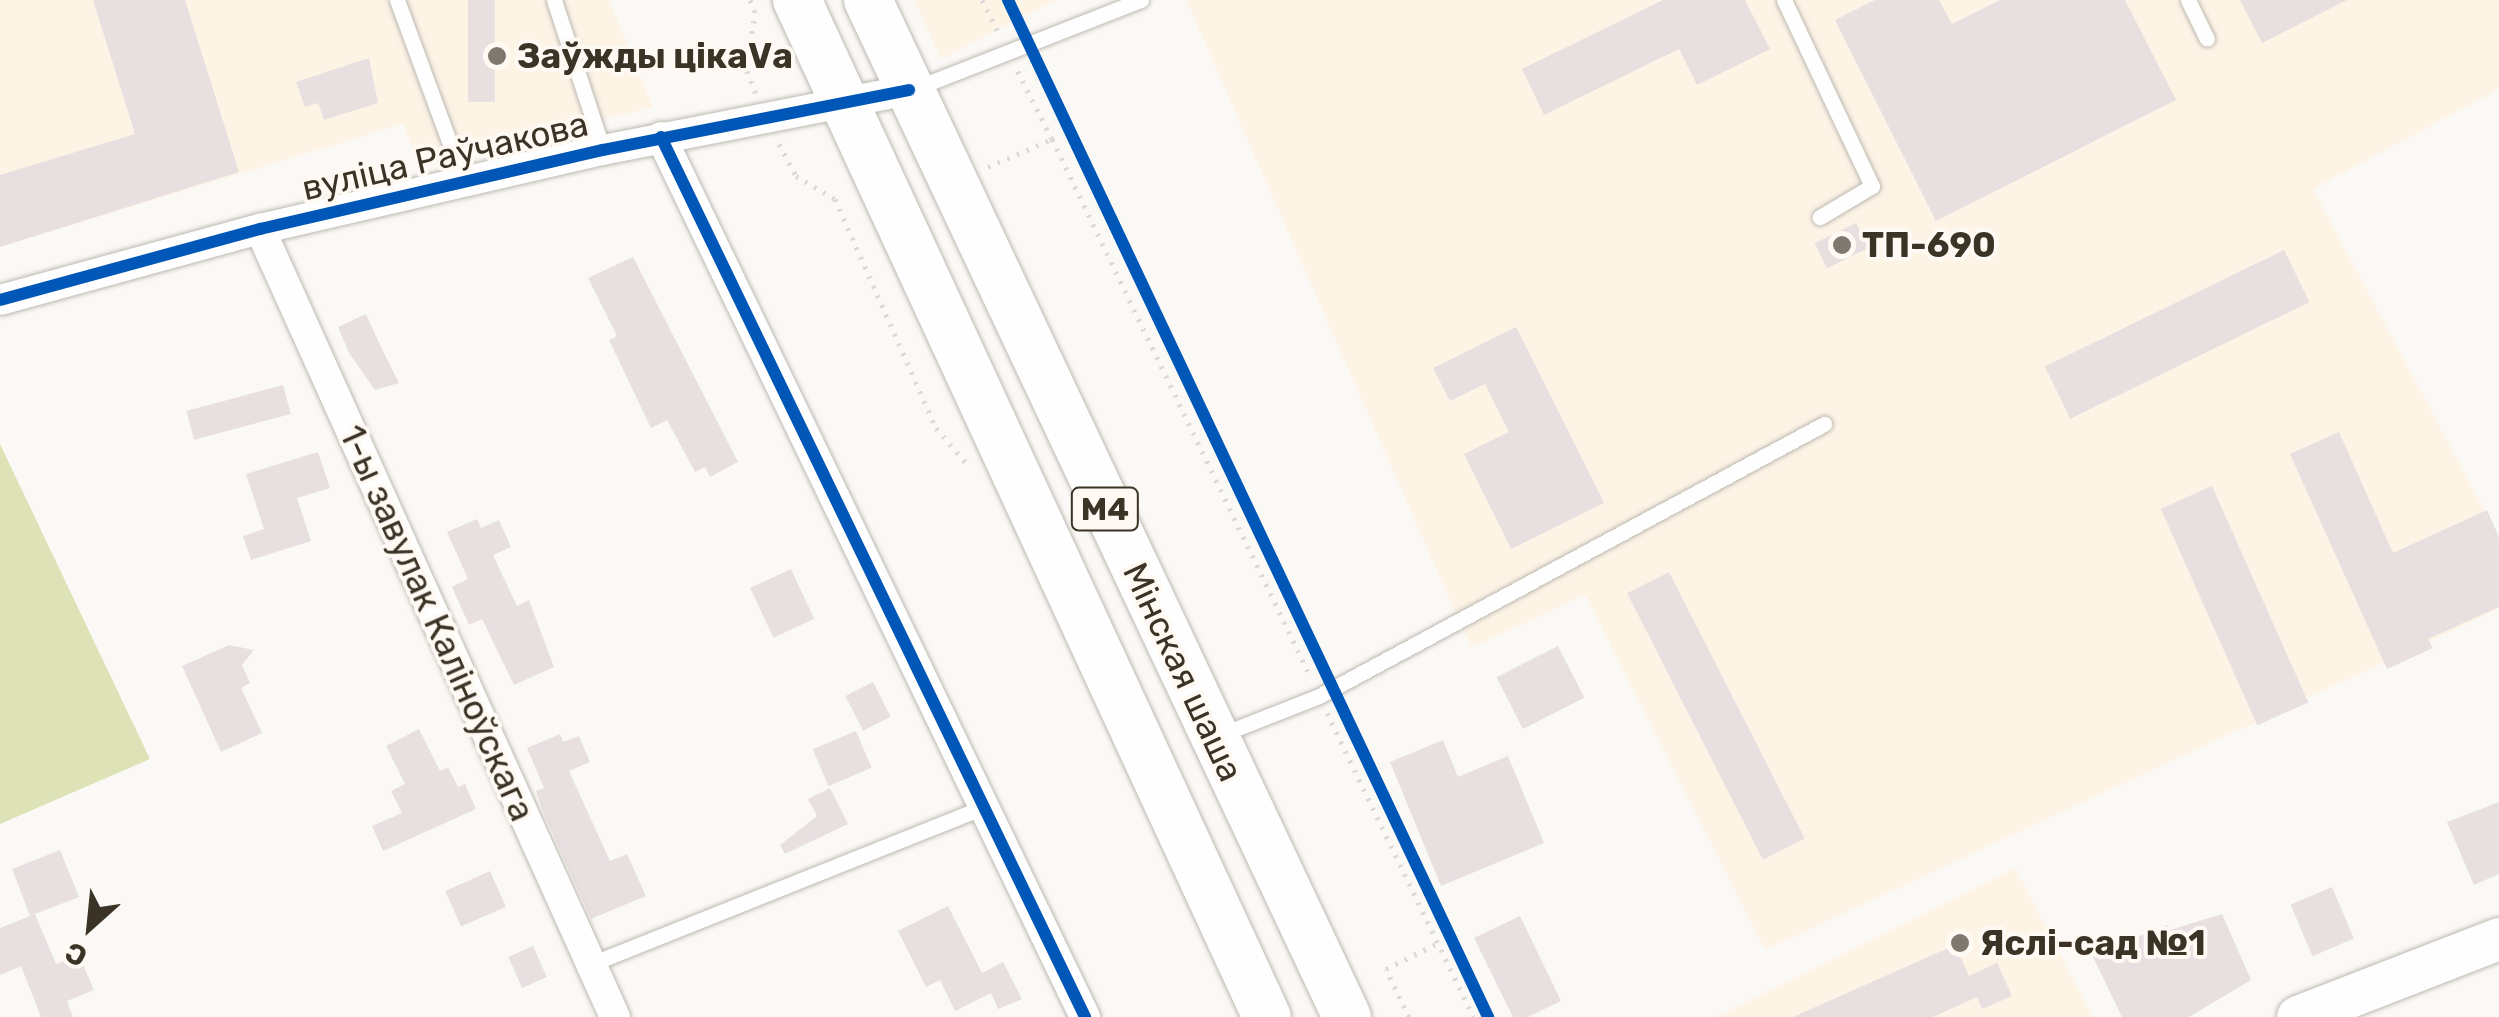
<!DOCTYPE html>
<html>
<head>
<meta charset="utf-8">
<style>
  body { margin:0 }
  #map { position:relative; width:2499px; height:1017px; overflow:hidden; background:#fbf9f6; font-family:Rubik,sans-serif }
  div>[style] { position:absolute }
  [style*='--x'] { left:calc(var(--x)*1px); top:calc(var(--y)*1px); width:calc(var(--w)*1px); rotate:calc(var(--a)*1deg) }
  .built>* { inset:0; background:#fdf4e6 }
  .forest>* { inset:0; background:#dde3b6 }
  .building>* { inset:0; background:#e8dfe1; transform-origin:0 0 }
  .path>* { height:5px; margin-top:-2.5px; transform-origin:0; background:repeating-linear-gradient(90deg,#dcdad8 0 2.5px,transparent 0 10.5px) }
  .roads { filter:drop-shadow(0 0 2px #bdb9b1) drop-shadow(0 0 2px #bdb9b1) }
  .lane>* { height:15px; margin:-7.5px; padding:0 7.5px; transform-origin:7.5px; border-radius:7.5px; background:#fefefe }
  .street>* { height:30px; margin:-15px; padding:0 15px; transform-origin:15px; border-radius:15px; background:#fefefe }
  .secondary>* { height:42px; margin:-21px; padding:0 21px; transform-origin:21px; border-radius:21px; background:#fefefe }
  .primary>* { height:48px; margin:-24px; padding:0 24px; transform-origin:24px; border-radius:24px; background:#fefefe }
  .cycleway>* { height:12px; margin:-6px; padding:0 6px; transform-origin:6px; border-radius:6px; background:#0057b8 }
  .dots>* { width:28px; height:28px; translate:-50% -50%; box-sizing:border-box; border:5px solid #fef9f3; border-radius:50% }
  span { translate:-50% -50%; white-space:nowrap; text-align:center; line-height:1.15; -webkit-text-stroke:8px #fef9f3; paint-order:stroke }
  .shield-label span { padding:2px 8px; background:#fef9f3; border:2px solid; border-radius:8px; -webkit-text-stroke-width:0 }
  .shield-label { font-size:32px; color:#3b3326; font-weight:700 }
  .poi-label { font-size:35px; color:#3b3326; font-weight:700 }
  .left { translate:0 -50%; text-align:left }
  .street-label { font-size:35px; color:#3b3326 }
  .north { position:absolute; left:40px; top:877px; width:100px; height:100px; -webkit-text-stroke:8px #fef9f3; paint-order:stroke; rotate:207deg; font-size:28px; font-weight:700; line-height:40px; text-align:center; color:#3b3326 }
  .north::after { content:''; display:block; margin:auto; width:35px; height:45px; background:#3b3326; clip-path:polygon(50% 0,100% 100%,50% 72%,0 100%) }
</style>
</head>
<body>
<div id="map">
  <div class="built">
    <div style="clip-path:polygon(0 0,609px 0,653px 107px,419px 165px,403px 124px,0 247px)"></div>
    <div style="clip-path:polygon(914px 0,1057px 0,941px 59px)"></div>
    <div style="clip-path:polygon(1186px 0,2499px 0,2499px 89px,2313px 189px,2499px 537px,2499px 609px,1765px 950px,1585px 595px,1471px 648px)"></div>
    <div style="clip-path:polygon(2015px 868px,2093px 1017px,1716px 1017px)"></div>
  </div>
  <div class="forest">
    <div style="clip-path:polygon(0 444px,150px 759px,0 824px)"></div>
  </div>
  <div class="building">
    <div style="clip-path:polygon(93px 0,185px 0,239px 172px,0 247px,0 175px,135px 134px)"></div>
    <div style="left:468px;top:0;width:27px;height:102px"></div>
    <div style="clip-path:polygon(1663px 0,1745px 0,1770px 49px,1697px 85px,1679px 49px,1544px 115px,1522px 69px)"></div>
    <div style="clip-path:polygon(1875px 0,1939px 0,1952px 24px,2000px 0,2125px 0,2176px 100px,1936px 221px,1835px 20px)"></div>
    <div style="clip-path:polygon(2240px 0,2347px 0,2262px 43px)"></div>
    <div style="clip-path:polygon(369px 58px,378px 103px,324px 120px,318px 103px,305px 107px,296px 82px)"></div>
    <div style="left:1856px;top:223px;width:28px;height:46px;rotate:64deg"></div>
    <div style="left:2284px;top:250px;width:58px;height:266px;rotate:64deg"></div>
    <div style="clip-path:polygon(633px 257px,738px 462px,710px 477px,705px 467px,695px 472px,667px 420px,651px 428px,609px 340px,617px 336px,588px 278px)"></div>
    <div style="clip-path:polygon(366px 314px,380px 345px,399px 383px,375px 390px,349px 353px,338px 327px)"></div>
    <div style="clip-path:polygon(1516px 327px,1604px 503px,1511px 549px,1464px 454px,1509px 432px,1485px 384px,1450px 401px,1433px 368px)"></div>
    <div style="left:283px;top:385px;width:30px;height:100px;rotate:75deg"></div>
    <div style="clip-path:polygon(2339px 432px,2393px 553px,2487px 510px,2499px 537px,2499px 607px,2428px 639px,2433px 648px,2387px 669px,2290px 454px)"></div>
    <div style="clip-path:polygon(318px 452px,330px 488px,297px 498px,311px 541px,251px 560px,243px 536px,264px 529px,246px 474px)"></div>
    <div style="left:2212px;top:486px;width:237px;height:56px;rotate:66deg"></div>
    <div style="clip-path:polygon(477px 519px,481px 528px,499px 520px,511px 547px,493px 555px,517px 606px,529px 600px,554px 667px,514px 685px,482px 619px,469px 625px,452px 587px,468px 579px,447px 532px)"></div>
    <div style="left:791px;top:569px;width:55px;height:45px;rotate:65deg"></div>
    <div style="left:1669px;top:572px;width:299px;height:47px;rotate:63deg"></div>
    <div style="clip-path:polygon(229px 645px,254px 650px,242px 665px,250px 683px,241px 688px,262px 733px,221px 752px,182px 666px)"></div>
    <div style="left:1558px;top:646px;width:58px;height:69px;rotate:63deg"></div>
    <div style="left:873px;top:682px;width:39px;height:31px;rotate:63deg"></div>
    <div style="clip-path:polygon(419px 729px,440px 771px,448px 767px,458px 787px,465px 784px,476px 809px,383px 851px,372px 826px,402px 813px,391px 791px,405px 784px,386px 746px)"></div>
    <div style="left:856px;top:731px;width:40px;height:47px;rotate:67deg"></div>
    <div style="clip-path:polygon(560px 734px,563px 742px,579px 736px,590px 762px,569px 771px,610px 861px,627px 854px,646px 896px,591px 919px,544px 814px,536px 791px,544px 788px,527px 748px)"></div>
    <div style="clip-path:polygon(1443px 740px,1458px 777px,1508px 756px,1544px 843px,1441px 886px,1390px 762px)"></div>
    <div style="clip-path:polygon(830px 788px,848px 824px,785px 854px,780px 845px,817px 816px,808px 799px)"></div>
    <div style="clip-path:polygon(2499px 802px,2499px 874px,2474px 885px,2447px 822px)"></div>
    <div style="clip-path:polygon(60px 850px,79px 897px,35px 914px,56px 964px,79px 955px,94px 990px,67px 1001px,73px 1017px,41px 1017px,21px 966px,0 975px,0 928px,30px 916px,12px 869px)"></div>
    <div style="left:490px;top:871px;width:39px;height:49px;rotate:66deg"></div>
    <div style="left:2332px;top:887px;width:56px;height:45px;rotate:67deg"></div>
    <div style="clip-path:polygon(948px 906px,982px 973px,1003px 962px,1022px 999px,998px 1009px,991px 993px,955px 1011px,940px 980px,926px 987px,898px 931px)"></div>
    <div style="clip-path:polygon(2222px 914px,2251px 980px,2189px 1017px,2122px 1017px,2092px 955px,2168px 925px,2170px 930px)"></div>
    <div style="clip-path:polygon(1520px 916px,1561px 1001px,1528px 1017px,1513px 1017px,1474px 938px)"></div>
    <div style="clip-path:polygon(1955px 945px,1969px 976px,1997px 963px,2012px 996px,1982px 1009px,1977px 997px,1933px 1017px,1793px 1017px)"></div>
    <div style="left:533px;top:946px;width:34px;height:27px;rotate:66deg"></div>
  </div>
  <div class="path">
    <div style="--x:750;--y:0;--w:11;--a:63"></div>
    <div style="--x:755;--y:10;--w:62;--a:97.5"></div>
    <div style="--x:747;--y:71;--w:25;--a:69"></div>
    <div style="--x:982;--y:0;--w:38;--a:63"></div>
    <div style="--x:1052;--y:139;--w:596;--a:64.34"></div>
    <div style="--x:779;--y:144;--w:36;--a:62"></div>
    <div style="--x:796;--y:176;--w:45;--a:30.5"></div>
    <div style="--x:835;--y:199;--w:250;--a:66.2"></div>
    <div style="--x:936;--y:428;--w:48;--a:49.3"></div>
    <div style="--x:988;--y:167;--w:70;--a:-23.6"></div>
    <div style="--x:1052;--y:139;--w:77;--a:-116.9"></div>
    <div style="--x:1327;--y:713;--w:337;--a:64.3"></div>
    <div style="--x:1409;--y:1017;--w:53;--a:-115.6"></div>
    <div style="--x:1386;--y:969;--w:58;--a:-26.6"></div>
  </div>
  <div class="roads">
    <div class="lane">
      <div style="--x:397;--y:0;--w:197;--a:69.8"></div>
      <div style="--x:554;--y:0;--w:158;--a:71.9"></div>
      <div style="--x:1784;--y:0;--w:206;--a:64.7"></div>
      <div style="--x:1872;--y:186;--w:61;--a:149.2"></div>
      <div style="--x:2188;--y:0;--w:43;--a:64"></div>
      <div style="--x:916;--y:88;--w:242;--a:-21.4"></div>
      <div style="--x:1220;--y:735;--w:106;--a:-21.5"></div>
      <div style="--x:1319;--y:696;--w:574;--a:-28.31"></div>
      <div style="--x:591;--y:964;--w:423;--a:-21.8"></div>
    </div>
    <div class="street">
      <div style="--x:661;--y:137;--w:977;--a:64.27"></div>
      <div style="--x:260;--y:229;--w:864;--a:65.75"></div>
      <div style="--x:0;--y:300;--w:270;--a:-15.3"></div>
      <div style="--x:260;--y:229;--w:352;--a:-13"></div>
      <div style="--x:603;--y:150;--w:312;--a:-11.1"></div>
    </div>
    <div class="secondary">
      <div style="--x:2298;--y:1017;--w:216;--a:-21.2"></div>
    </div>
    <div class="primary">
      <div style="--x:797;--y:0;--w:1120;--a:65.2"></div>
      <div style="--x:868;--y:0;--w:1124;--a:64.78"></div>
    </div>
  </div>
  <div class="cycleway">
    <div style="--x:1008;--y:0;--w:1125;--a:64.73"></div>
    <div style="--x:661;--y:137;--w:977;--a:64.27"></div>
    <div style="--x:0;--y:300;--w:270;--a:-15.3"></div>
    <div style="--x:260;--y:229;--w:352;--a:-13"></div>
    <div style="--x:603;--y:150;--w:312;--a:-11.1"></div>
  </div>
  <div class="dots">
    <div style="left:497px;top:56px;background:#7e786f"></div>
    <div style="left:1842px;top:245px;background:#7e786f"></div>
    <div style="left:1960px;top:943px;background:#7e786f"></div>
  </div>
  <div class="shield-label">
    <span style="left:1105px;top:509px">М4</span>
  </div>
  <div class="poi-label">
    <span class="left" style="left:517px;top:56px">Заўжды цікаVа</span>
    <span class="left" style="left:1862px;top:245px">ТП-690</span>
    <span class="left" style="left:1980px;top:943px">Яслі-сад №1</span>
  </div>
  <div class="street-label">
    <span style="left:445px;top:156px;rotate:-13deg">вуліца Раўчакова</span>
    <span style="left:437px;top:623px;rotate:66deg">1-ы завулак Каліноўскага</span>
    <span style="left:1183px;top:672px;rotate:65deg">Мінская шаша</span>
  </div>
  <div class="north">С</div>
</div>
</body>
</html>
